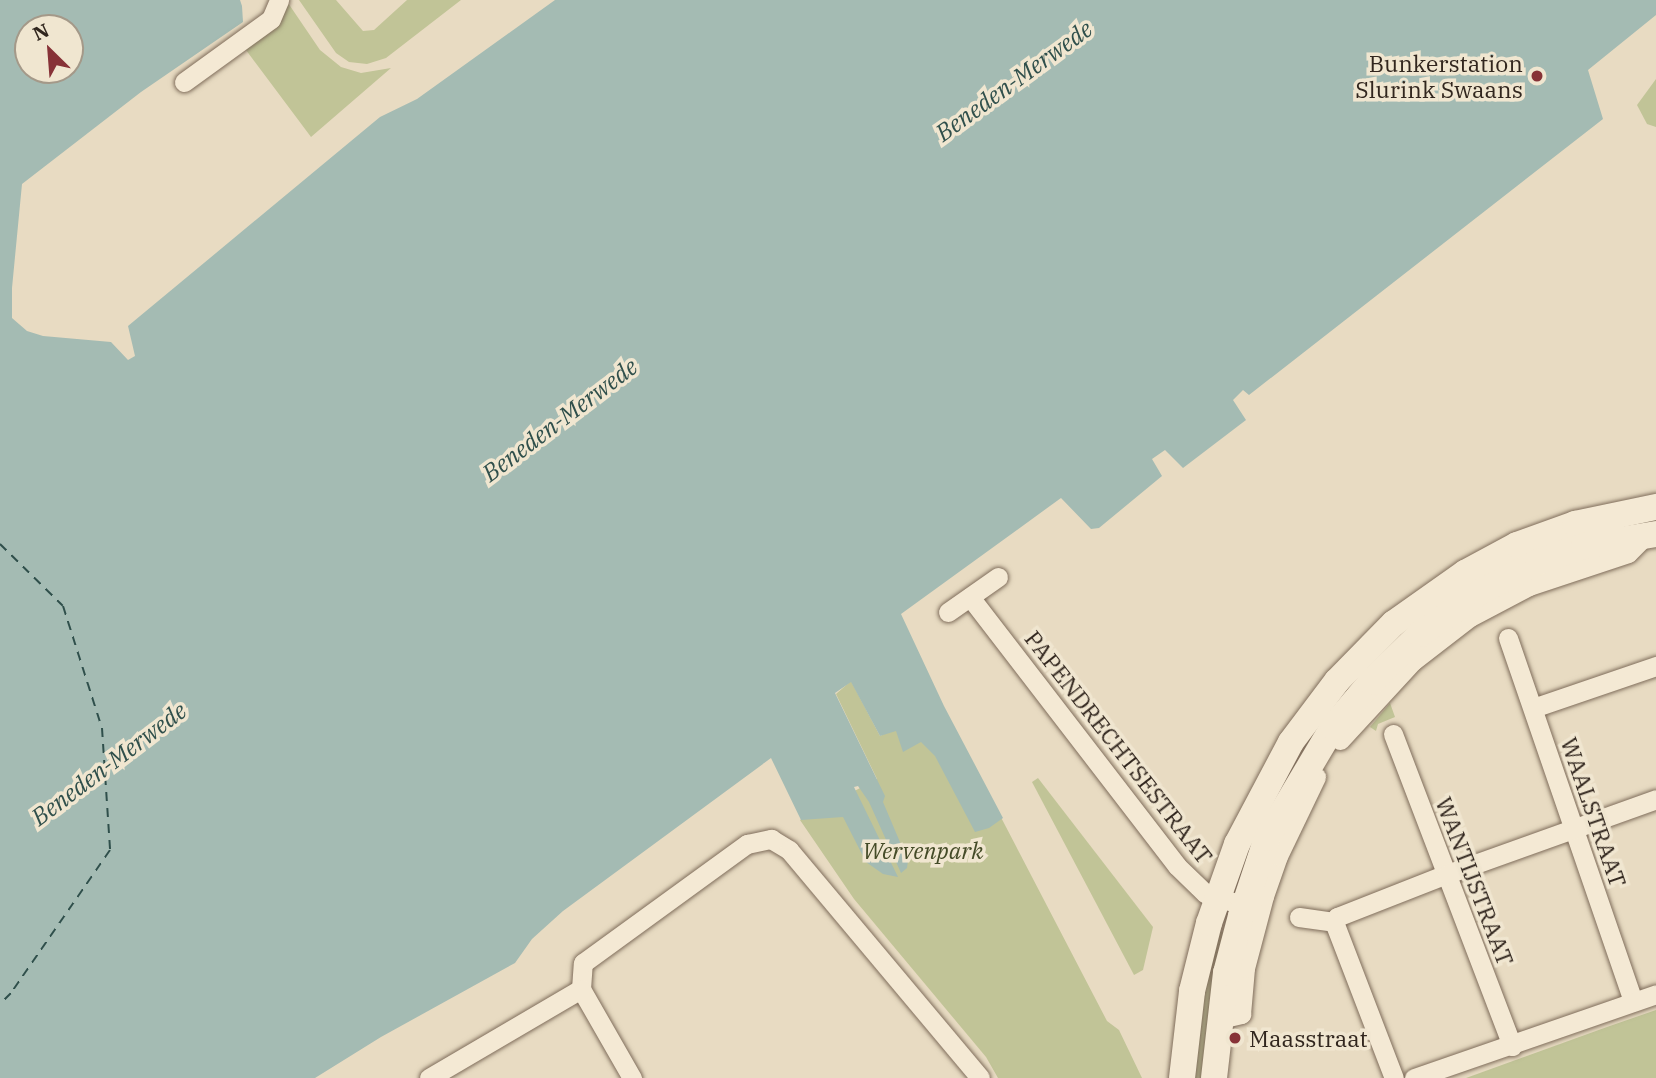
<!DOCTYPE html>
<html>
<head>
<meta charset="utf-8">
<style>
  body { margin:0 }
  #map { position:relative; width:1656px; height:1078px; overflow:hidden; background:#e8dbc2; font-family:"IBM Plex Serif",serif }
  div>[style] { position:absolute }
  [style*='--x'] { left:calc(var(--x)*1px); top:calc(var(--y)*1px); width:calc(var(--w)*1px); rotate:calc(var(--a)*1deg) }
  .green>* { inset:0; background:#c1c497 }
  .water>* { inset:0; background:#a4bbb3 }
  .ferry>* { height:2px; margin-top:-1px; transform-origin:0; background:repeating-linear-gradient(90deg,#2f4f4b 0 9px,transparent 0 16px) }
  .roads { filter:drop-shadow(0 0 2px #7f6d5b) drop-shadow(0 0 2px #7f6d5b) }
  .street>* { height:19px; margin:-9.5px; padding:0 9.5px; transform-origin:9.5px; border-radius:9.5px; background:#f4e9d4 }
  .secondary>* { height:26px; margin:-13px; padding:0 13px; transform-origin:13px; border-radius:13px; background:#f4e9d4 }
  .dots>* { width:19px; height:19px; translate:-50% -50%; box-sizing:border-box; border:4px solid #f0e6d0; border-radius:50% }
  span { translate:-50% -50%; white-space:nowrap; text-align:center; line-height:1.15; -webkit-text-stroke:7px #f0e6d0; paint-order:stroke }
  .poi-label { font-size:23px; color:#31261e }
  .right { translate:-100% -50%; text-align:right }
  .left { translate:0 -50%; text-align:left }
  .street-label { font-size:23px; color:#31261e }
  .park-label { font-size:23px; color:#444b27; font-style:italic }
  .water-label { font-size:24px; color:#2f4f4b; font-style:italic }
  .north { position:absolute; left:14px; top:14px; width:70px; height:70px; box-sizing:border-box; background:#f0e6d0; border:2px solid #a49989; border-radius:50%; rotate:335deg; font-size:19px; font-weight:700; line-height:28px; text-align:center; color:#31261e }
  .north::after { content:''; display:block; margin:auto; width:24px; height:32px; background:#873237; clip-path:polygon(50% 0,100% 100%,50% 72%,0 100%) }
</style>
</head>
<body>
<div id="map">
  <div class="green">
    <div style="clip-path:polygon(286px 0,320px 50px,341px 67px,361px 73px,391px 68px,311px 137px,243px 46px)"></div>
    <div style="clip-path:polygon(299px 0,336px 0,363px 31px,374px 30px,407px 0,461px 0,386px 58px,367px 64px,349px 62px,336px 53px)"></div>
    <div style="clip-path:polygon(1656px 79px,1656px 127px,1647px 124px,1637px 105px)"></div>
    <div style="clip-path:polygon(851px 681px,880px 736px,943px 706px,1107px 1021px,1119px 1030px,1142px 1078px,998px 1078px,986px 1057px,854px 899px,800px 820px,877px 779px,836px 694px)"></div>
    <div style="clip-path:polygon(1390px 703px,1395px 717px,1378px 724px,1376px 731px,1370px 727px)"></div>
    <div style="clip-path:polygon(1038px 778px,1153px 927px,1143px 970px,1134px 975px,1032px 782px)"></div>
    <div style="clip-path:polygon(1214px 930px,1228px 933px,1206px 1078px,1189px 1078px)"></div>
    <div style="clip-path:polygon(1656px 1010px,1656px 1078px,1466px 1078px,1607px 1027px)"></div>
  </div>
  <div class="water">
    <div style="clip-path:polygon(evenodd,0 0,240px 0,242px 6px,243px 22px,141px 92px,22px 184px,12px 288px,12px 318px,27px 331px,43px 336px,111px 342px,128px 360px,135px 356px,128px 326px,380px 117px,417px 99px,555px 0,1656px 0,1656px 15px,1588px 70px,1603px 119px,1249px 395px,1243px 390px,1233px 400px,1246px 420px,1183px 468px,1165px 450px,1152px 459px,1162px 476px,1099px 528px,1091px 529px,1061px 498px,901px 614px,944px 706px,1003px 818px,989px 828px,975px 832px,935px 756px,921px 742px,903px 752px,896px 731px,880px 736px,851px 682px,835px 693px,885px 796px,883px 802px,908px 861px,907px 868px,901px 873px,869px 802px,858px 786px,854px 787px,898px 877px,883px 874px,866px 862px,843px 817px,801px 820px,771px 758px,563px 911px,532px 939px,515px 963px,381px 1037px,315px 1078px,0 1078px,0 0,70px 28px,70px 70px,28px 70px,28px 28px,70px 28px)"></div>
  </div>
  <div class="ferry">
    <div style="--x:0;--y:544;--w:88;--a:44.5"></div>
    <div style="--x:63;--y:606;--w:128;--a:72.3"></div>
    <div style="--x:102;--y:728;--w:122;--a:86.2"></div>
    <div style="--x:110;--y:850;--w:174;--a:124.7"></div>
    <div style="--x:11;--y:993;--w:16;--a:135"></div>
  </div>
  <div class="roads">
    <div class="street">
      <div style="--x:184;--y:82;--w:107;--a:-35.9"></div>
      <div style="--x:271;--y:19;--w:21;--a:-67"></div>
      <div style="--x:970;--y:597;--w:339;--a:52.4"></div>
      <div style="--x:1177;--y:866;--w:39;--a:44"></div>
      <div style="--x:1205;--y:893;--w:42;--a:18"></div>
      <div style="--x:948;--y:612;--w:61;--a:-35"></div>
      <div style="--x:1508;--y:638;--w:384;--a:71"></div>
      <div style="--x:1533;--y:708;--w:130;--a:-18.9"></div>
      <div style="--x:1393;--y:734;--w:334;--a:69.1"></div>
      <div style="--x:1340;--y:740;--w:108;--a:-47.3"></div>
      <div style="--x:1413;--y:661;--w:72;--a:-37.7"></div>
      <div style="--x:1470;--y:617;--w:67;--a:-27.7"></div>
      <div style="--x:1529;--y:586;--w:104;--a:-18.4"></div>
      <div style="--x:1628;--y:553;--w:25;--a:-45"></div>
      <div style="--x:1299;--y:917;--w:35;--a:8"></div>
      <div style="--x:1334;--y:922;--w:6;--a:-59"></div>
      <div style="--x:1337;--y:917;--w:118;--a:-21.4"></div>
      <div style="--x:1447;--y:874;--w:222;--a:-19.7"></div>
      <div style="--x:1334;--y:922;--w:167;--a:69"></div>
      <div style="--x:581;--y:989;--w:26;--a:-86"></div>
      <div style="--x:583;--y:963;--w:203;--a:-36"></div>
      <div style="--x:747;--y:844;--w:25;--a:-12"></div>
      <div style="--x:771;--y:839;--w:21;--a:31"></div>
      <div style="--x:789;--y:850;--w:297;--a:50"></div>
      <div style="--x:581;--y:989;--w:103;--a:60.2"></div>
      <div style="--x:1220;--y:1019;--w:22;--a:-13"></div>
      <div style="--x:1241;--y:1014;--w:46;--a:-85"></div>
      <div style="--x:1245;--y:968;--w:74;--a:-75.2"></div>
      <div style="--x:1264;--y:896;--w:42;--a:-70.7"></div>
      <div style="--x:1278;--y:856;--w:88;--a:-64.3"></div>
      <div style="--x:429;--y:1078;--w:176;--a:-30.4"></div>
      <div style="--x:1414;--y:1078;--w:256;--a:-19.1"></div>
    </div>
    <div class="secondary">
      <div style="--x:1182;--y:1078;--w:88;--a:-83.4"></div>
      <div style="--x:1192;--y:991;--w:70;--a:-76"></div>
      <div style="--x:1209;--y:923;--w:84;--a:-70.5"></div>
      <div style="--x:1237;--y:844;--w:115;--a:-62.1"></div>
      <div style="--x:1291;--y:742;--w:76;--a:-53"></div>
      <div style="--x:1337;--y:681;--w:81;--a:-45.5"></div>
      <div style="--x:1394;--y:623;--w:87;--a:-35.2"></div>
      <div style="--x:1465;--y:573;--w:59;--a:-28.3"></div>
      <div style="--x:1517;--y:545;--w:62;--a:-19.9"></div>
      <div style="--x:1575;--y:524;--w:83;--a:-11.9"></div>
      <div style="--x:1214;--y:1078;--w:106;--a:-83.5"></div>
      <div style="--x:1226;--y:973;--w:59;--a:-75.3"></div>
      <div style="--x:1241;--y:916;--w:82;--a:-71.6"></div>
      <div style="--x:1267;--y:838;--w:129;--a:-59.3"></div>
      <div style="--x:1333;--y:727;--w:59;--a:-49.8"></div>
      <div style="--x:1371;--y:682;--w:69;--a:-44.4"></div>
      <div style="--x:1420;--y:634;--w:73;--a:-35"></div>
      <div style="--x:1480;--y:592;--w:65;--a:-27.3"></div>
      <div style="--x:1538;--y:562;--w:49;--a:-19.2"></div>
      <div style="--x:1584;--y:546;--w:73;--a:-9.5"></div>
    </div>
  </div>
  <div class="dots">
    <div style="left:1537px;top:76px;background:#873237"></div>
    <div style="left:1235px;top:1038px;background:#873237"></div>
  </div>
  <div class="poi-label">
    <span class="right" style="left:1523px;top:76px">Bunkerstation<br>Slurink Swaans</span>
    <span class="left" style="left:1249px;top:1038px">Maasstraat</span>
  </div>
  <div class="street-label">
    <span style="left:1119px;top:747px;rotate:52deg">PAPENDRECHTSESTRAAT</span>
    <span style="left:1594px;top:812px;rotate:71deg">WAALSTRAAT</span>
    <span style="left:1475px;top:881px;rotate:69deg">WANTIJSTRAAT</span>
  </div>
  <div class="park-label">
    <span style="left:923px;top:850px">Wervenpark</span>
  </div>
  <div class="water-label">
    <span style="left:1014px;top:81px;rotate:-36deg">Beneden-Merwede</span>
    <span style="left:560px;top:420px;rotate:-37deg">Beneden-Merwede</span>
    <span style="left:109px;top:764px;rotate:-37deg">Beneden-Merwede</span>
  </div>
  <div class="north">N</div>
</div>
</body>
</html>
